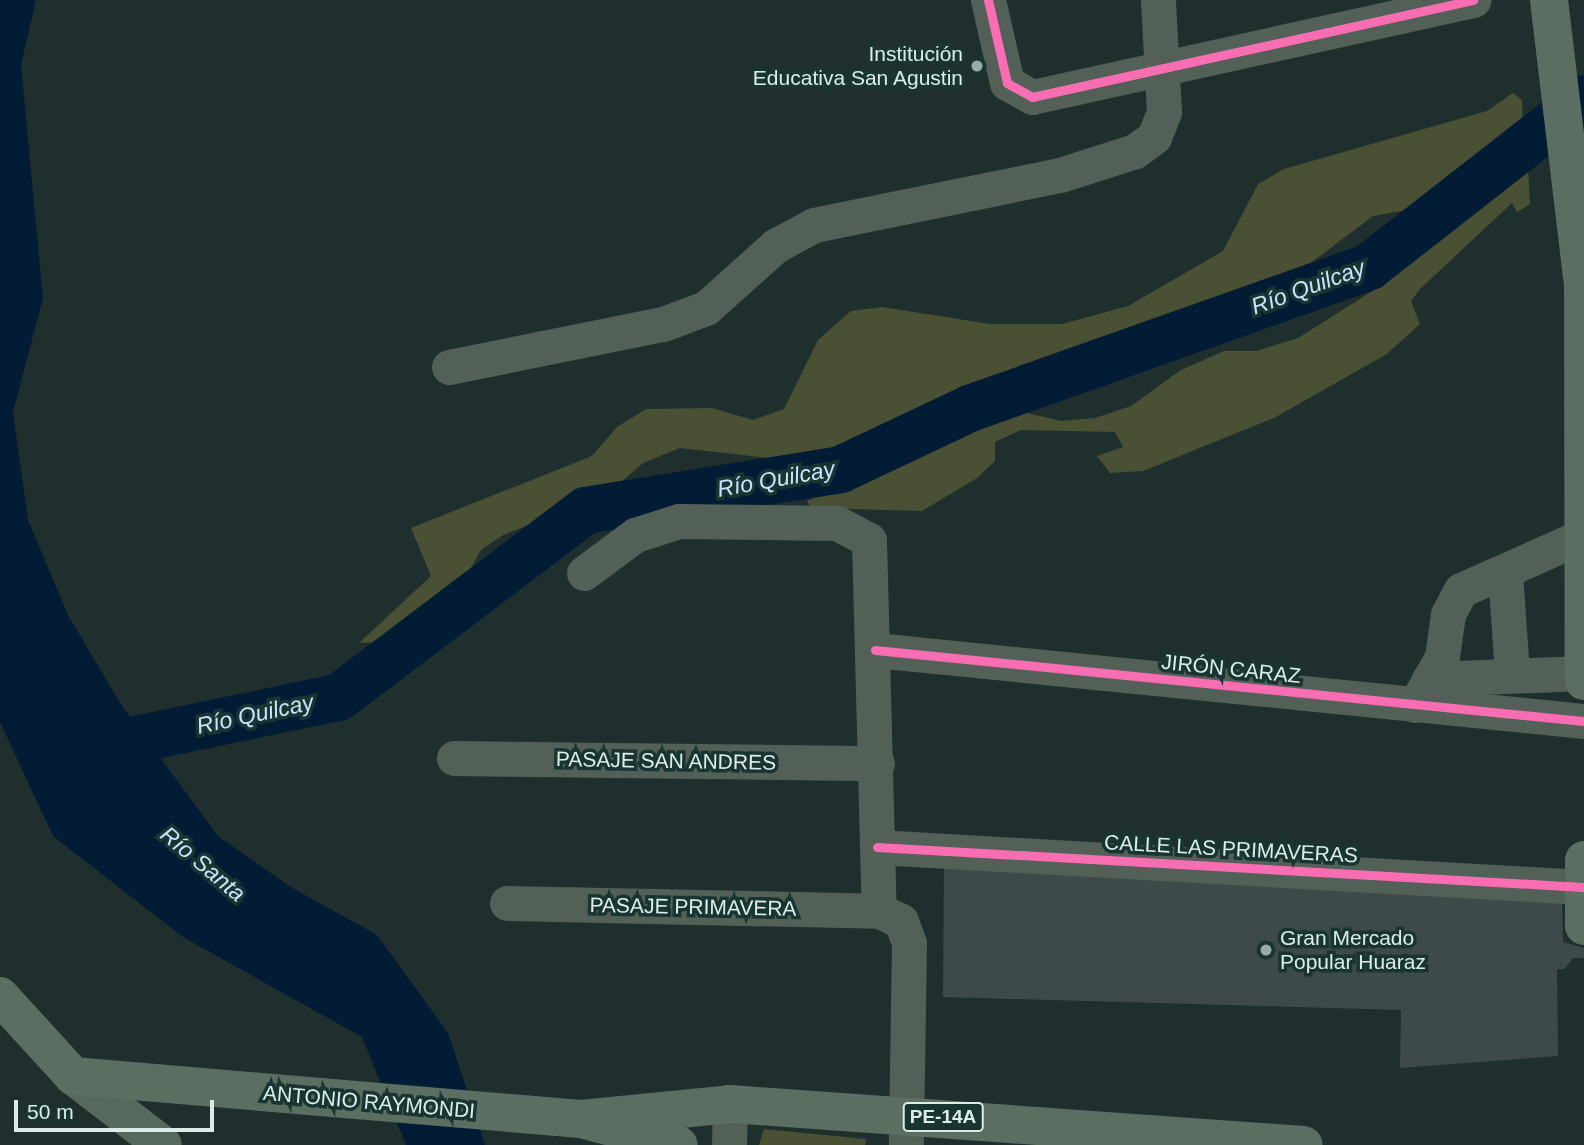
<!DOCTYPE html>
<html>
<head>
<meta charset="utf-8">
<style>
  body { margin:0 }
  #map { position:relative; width:1584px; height:1145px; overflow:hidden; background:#1f2f2d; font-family:Arial,sans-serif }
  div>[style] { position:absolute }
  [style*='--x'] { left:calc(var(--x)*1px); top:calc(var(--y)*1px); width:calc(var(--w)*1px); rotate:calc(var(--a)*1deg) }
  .green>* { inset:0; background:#495033 }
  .water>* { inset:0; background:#031c36 }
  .river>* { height:47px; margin:-23.5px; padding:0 23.5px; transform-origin:23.5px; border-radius:23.5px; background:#031c36 }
  .building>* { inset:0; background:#3e4a4a }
  .minor>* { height:35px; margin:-17.5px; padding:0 17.5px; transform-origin:17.5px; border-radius:17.5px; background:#526057 }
  .major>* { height:38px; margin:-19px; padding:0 19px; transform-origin:19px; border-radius:19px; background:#56695d }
  .highway>* { height:38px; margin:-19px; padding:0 19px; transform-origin:19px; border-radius:19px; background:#5a6f62 }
  .cycleway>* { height:9px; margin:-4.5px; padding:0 4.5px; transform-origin:4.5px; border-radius:4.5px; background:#f96db3 }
  .dots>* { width:19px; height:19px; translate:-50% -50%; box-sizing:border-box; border:4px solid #193531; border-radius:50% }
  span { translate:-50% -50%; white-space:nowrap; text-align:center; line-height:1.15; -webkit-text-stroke:7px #193531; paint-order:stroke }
  .shield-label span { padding:2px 5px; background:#193531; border:2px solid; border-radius:5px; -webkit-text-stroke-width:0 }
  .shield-label { font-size:19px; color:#dcece9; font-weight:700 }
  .poi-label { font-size:21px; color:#dcece9 }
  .right { translate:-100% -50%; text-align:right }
  .left { translate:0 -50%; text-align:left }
  .street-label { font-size:21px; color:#dcece9 }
  .water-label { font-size:23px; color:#cbe2fe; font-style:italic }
  .scale { position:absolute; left:14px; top:1100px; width:200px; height:32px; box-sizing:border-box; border:4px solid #dcece9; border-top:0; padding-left:9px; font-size:21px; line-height:24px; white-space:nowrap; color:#dcece9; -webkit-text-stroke:5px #193531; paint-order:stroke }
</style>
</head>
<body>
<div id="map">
  <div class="green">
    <div style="clip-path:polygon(1513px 93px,1522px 100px,1523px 129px,1412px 209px,1373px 216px,1279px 287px,1125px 345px,926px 403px,856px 444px,794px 461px,680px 448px,643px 463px,605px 496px,503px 535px,481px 550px,471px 568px,416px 624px,391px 641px,359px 643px,431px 576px,411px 528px,592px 456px,617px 427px,646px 409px,712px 408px,753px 420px,784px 409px,818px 340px,851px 311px,882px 307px,990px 324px,1062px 324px,1128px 306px,1223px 251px,1258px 184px,1284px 169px,1487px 111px)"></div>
    <div style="clip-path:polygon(1528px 167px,1530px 204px,1517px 212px,1512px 203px,1420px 289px,1411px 301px,1420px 324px,1387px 354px,1274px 418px,1143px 471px,1110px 473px,1097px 456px,1123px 447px,1115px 432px,1021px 430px,995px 442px,995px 461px,977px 478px,922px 511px,811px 508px,807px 501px,978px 422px,1023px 412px,1061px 421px,1095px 418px,1131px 406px,1181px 370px,1224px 351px,1256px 351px,1298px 338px,1382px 285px,1453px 219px)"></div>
    <div style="clip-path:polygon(764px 1129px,866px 1139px,865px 1145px,759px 1145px)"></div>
  </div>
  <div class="water">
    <div style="clip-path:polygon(0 0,36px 0,21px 65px,43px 298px,13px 412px,28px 520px,68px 615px,120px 703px,218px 836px,289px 886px,377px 935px,448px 1033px,485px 1145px,406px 1145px,362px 1037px,183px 937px,53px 836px,0 722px)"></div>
  </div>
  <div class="river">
    <div style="--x:86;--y:749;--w:257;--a:-11.7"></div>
    <div style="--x:338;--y:697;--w:310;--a:-37.1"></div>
    <div style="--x:585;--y:510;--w:258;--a:-9.1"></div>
    <div style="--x:840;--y:469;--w:143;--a:-25.3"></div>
    <div style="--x:969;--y:408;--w:424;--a:-19.5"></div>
    <div style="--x:1369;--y:266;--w:273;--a:-38"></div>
  </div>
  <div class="building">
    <div style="clip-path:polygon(944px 863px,1562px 895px,1563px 942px,1584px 948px,1584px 958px,1573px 958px,1565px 969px,1557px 969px,1558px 1056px,1400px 1068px,1401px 1010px,943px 997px)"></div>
  </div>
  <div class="minor">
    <div style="--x:988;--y:0;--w:85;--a:77.1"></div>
    <div style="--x:1007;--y:83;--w:29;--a:29"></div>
    <div style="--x:1032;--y:97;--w:452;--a:-12.4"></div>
    <div style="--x:449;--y:367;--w:218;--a:-11.4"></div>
    <div style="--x:663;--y:324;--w:46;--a:-20.4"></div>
    <div style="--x:706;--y:308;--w:93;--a:-41.9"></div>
    <div style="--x:775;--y:246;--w:44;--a:-28.3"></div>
    <div style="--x:814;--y:225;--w:251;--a:-11.5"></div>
    <div style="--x:1060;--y:175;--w:79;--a:-17.7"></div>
    <div style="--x:1135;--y:151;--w:24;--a:-36"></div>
    <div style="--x:1154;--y:137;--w:27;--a:-68"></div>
    <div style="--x:1164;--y:112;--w:112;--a:-93.1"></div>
    <div style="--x:584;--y:573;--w:64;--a:-36.7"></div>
    <div style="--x:635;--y:535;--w:46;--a:-17.7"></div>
    <div style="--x:679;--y:521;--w:158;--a:0.7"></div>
    <div style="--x:837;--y:523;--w:36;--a:28"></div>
    <div style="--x:869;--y:540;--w:371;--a:88.5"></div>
    <div style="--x:879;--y:911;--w:24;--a:24"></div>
    <div style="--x:901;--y:921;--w:23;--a:70"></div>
    <div style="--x:909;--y:943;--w:202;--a:90.9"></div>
    <div style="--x:1505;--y:573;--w:100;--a:86"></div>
    <div style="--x:875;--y:650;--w:713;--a:5.72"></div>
    <div style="--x:1429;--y:679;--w:154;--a:-2.2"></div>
    <div style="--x:1415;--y:705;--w:55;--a:-60.6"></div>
    <div style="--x:1442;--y:657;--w:43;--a:-82.1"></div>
    <div style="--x:1448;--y:614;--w:27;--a:-62"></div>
    <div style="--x:1461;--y:590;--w:130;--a:-24"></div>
    <div style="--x:454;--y:758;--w:423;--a:0.7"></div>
    <div style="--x:877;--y:847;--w:707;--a:3.24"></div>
    <div style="--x:507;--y:903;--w:372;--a:1.2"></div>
    <div style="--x:729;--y:1145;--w:41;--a:-88.6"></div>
  </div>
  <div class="major">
    <div style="--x:73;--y:1076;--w:113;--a:37.5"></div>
  </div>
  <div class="highway">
    <div style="--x:1549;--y:0;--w:286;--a:83.2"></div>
    <div style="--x:1583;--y:284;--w:397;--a:89.9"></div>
    <div style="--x:1584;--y:860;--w:66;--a:90"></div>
    <div style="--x:0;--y:996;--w:108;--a:47.6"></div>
    <div style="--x:73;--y:1076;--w:510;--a:4.84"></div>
    <div style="--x:581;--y:1119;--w:101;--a:14.9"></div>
    <div style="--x:581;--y:1119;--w:150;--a:-5.7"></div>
    <div style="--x:730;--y:1104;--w:575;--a:4.09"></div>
  </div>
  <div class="cycleway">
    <div style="--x:988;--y:0;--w:85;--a:77.1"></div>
    <div style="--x:1007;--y:83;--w:29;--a:29"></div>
    <div style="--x:1032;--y:97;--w:452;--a:-12.4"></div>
    <div style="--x:875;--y:650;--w:713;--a:5.72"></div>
    <div style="--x:877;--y:847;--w:707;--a:3.24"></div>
  </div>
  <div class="dots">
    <div style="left:977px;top:66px;background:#9aaaa7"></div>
    <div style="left:1266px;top:950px;background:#9aaaa7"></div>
  </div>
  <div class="shield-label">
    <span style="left:943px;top:1117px">PE-14A</span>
  </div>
  <div class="poi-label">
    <span class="right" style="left:963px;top:66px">Institución<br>Educativa San Agustin</span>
    <span class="left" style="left:1280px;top:950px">Gran Mercado<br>Popular Huaraz</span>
  </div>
  <div class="street-label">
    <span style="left:1231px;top:669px;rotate:6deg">JIRÓN CARAZ</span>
    <span style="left:666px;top:761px;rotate:1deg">PASAJE SAN ANDRES</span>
    <span style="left:1231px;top:849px;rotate:3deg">CALLE LAS PRIMAVERAS</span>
    <span style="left:693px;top:907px;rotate:1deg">PASAJE PRIMAVERA</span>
    <span style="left:369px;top:1102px;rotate:5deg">ANTONIO RAYMONDI</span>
  </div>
  <div class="water-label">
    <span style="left:1308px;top:287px;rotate:-20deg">Río Quilcay</span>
    <span style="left:776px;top:479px;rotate:-10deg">Río Quilcay</span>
    <span style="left:255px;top:714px;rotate:-12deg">Río Quilcay</span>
    <span style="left:203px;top:864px;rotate:40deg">Río Santa</span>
  </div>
  <div class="scale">50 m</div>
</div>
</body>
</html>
